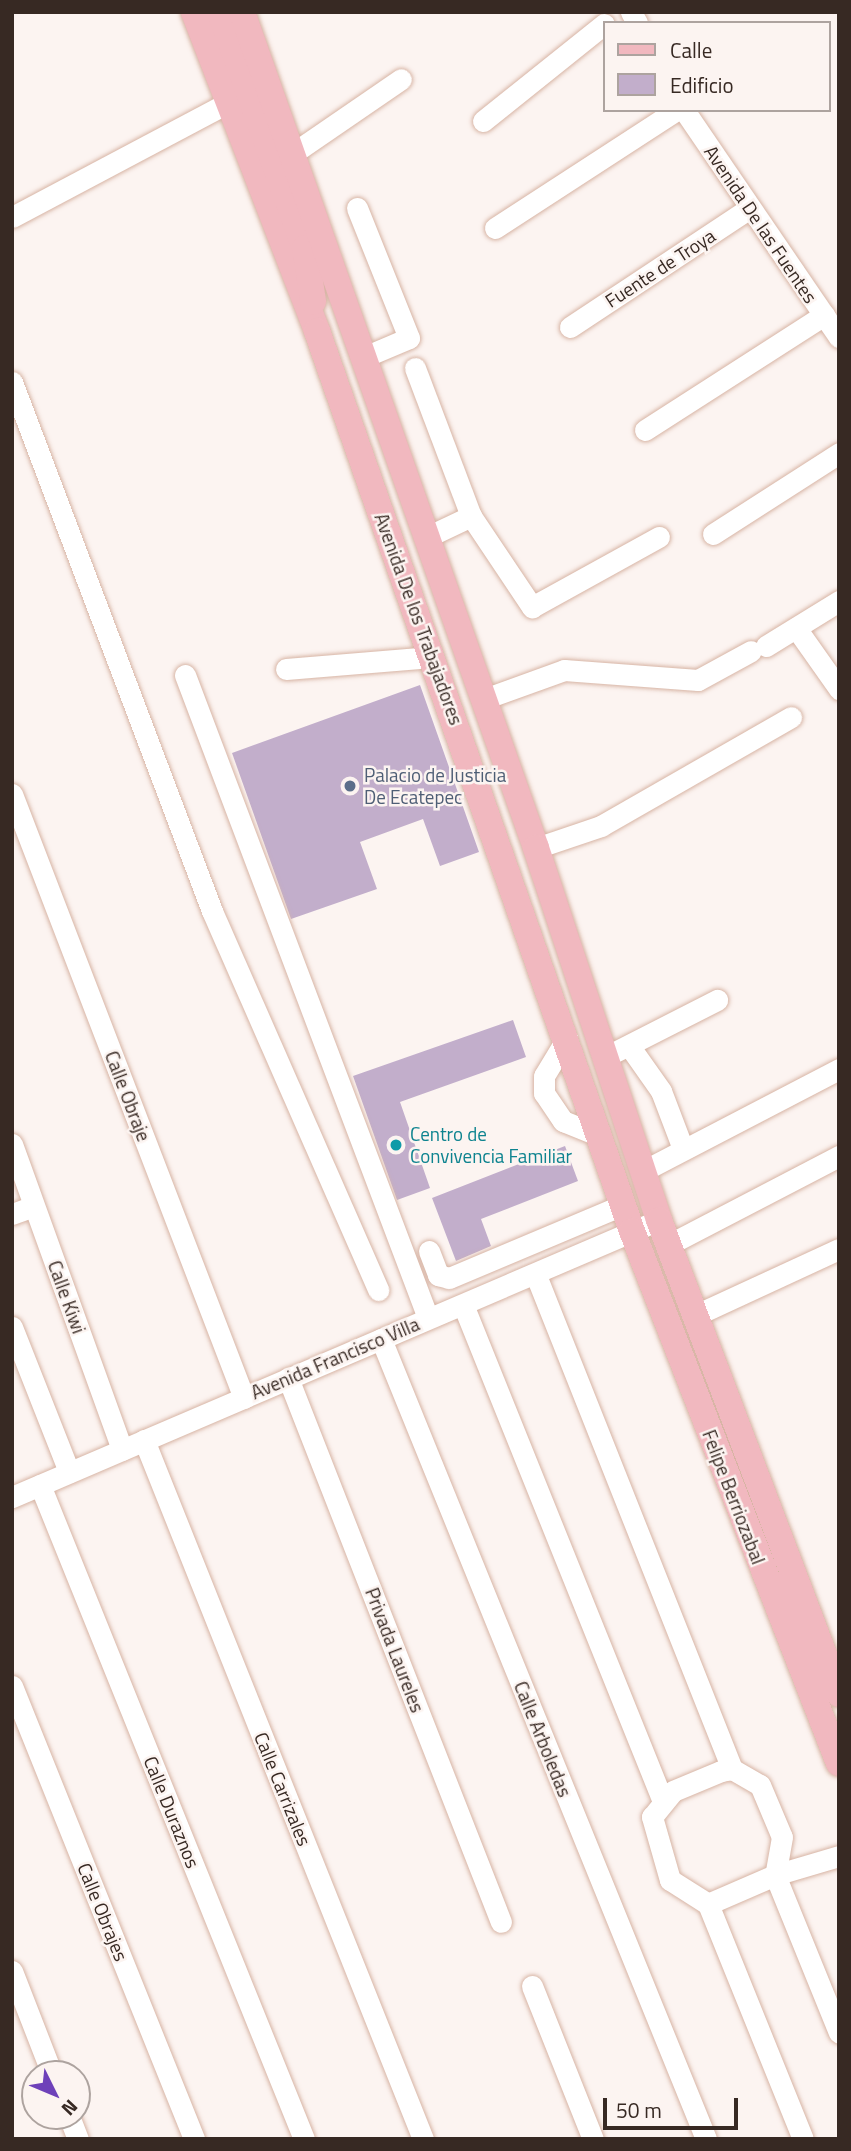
<!DOCTYPE html>
<html>
<head>
<meta charset="utf-8">
<style>
  body { margin:0 }
  #map { position:relative; width:851px; height:2151px; overflow:hidden; background:#fcf4f1; font-family:"Titillium Web",sans-serif }
  div>[style] { position:absolute }
  [style*='--x'] { left:calc(var(--x)*1px); top:calc(var(--y)*1px); width:calc(var(--w)*1px); rotate:calc(var(--a)*1deg) }
  .building>* { inset:0; background:#c2aecb }
  .roads { filter:drop-shadow(0 0 2px #d7b4a4) drop-shadow(0 0 2px #d7b4a4) }
  .minor>* { height:21px; margin:-10.5px; padding:0 10.5px; transform-origin:10.5px; border-radius:10.5px; background:#fff }
  .major>* { height:26px; margin:-13px; padding:0 13px; transform-origin:13px; border-radius:13px; background:#f1b8bf }
  .dots>* { width:19px; height:19px; translate:-50% -50%; box-sizing:border-box; border:4px solid #fcf4f1; border-radius:50% }
  span { translate:-50% -50%; white-space:nowrap; text-align:center; line-height:1.15; -webkit-text-stroke:5px #fcf4f1; paint-order:stroke }
  .street-label { font-size:19px; color:#372923 }
  .service-label { font-size:19px; color:#4e5e75 }
  .left { translate:0 -50%; text-align:left }
  .culture-label { font-size:19px; color:#0d838f }
  .frame { position:absolute; inset:0; border:14px solid #372923; pointer-events:none }
  .legend { position:absolute; left:603px; top:21px; width:228px; height:91px; box-sizing:border-box; background:#fcf4f1; border:2px solid #ada39f; margin:0; padding:9px 12px; list-style:none; font-size:21px; color:#372923 }
  .legend li { display:flex; align-items:center; gap:14px; height:35px }
  .legend b { width:35px; border:2px solid #ada39f }
  .north { position:absolute; left:21px; top:2060px; width:70px; height:70px; box-sizing:border-box; background:#fcf4f1; border:2px solid #ada39f; border-radius:50%; rotate:133deg; font-size:19px; font-weight:700; line-height:28px; text-align:center; color:#372923 }
  .north::after { content:''; display:block; margin:auto; width:24px; height:32px; background:#6e41b9; clip-path:polygon(50% 0,100% 100%,50% 72%,0 100%) }
  .scale { position:absolute; left:603px; top:2098px; width:135px; height:32px; box-sizing:border-box; border:4px solid #372923; border-top:0; padding-left:9px; font-size:21px; line-height:24px; white-space:nowrap; color:#372923; -webkit-text-stroke:5px #fcf4f1; paint-order:stroke }
</style>
</head>
<body>
<div id="map">
  <div class="building">
    <div style="clip-path:polygon(420px 685px,479px 852px,440px 866px,423px 819px,360px 842px,377px 889px,291px 919px,232px 753px)"></div>
    <div style="clip-path:polygon(513px 1020px,526px 1057px,400px 1102px,430px 1188px,397px 1200px,353px 1076px)"></div>
    <div style="clip-path:polygon(565px 1146px,578px 1181px,481px 1219px,491px 1246px,456px 1261px,432px 1198px)"></div>
  </div>
  <div class="roads">
    <div class="minor">
      <div style="--x:631;--y:12;--w:13;--a:61"></div>
      <div style="--x:684;--y:110;--w:275;--a:55.7"></div>
      <div style="--x:483;--y:121;--w:155;--a:-38.7"></div>
      <div style="--x:292;--y:154;--w:132;--a:-34.5"></div>
      <div style="--x:357;--y:208;--w:140;--a:68.2"></div>
      <div style="--x:409;--y:338;--w:49;--a:157.1"></div>
      <div style="--x:12;--y:217;--w:241;--a:-27.9"></div>
      <div style="--x:495;--y:228;--w:217;--a:-33"></div>
      <div style="--x:570;--y:327;--w:216;--a:-33.5"></div>
      <div style="--x:415;--y:368;--w:158;--a:69.3"></div>
      <div style="--x:471;--y:516;--w:110;--a:56.2"></div>
      <div style="--x:532;--y:607;--w:145;--a:-28.9"></div>
      <div style="--x:12;--y:382;--w:566;--a:69.29"></div>
      <div style="--x:212;--y:911;--w:414;--a:66.3"></div>
      <div style="--x:645;--y:430;--w:213;--a:-32.7"></div>
      <div style="--x:713;--y:534;--w:150;--a:-32.7"></div>
      <div style="--x:427;--y:537;--w:49;--a:-25.5"></div>
      <div style="--x:796;--y:628;--w:75;--a:54.8"></div>
      <div style="--x:766;--y:646;--w:86;--a:-31.7"></div>
      <div style="--x:286;--y:669;--w:146;--a:-4.7"></div>
      <div style="--x:185;--y:675;--w:687;--a:69.3"></div>
      <div style="--x:484;--y:699;--w:85;--a:-19.9"></div>
      <div style="--x:564;--y:670;--w:134;--a:4.3"></div>
      <div style="--x:698;--y:680;--w:60;--a:-28.7"></div>
      <div style="--x:12;--y:794;--w:647;--a:68.99"></div>
      <div style="--x:536;--y:848;--w:69;--a:-18.7"></div>
      <div style="--x:601;--y:826;--w:219;--a:-29.8"></div>
      <div style="--x:567;--y:1038;--w:44;--a:121.2"></div>
      <div style="--x:544;--y:1076;--w:17;--a:90"></div>
      <div style="--x:544;--y:1093;--w:34;--a:56"></div>
      <div style="--x:563;--y:1121;--w:40;--a:22"></div>
      <div style="--x:630;--y:1047;--w:54;--a:54.8"></div>
      <div style="--x:661;--y:1091;--w:62;--a:69.2"></div>
      <div style="--x:605;--y:1057;--w:126;--a:-27"></div>
      <div style="--x:12;--y:1144;--w:325;--a:70.2"></div>
      <div style="--x:643;--y:1171;--w:221;--a:-27.5"></div>
      <div style="--x:12;--y:1214;--w:23;--a:-20"></div>
      <div style="--x:668;--y:1245;--w:193;--a:-27.5"></div>
      <div style="--x:429;--y:1251;--w:26;--a:69"></div>
      <div style="--x:438;--y:1275;--w:11;--a:15"></div>
      <div style="--x:449;--y:1278;--w:189;--a:-22.8"></div>
      <div style="--x:539;--y:1283;--w:523;--a:68.34"></div>
      <div style="--x:466;--y:1312;--w:525;--a:68.08"></div>
      <div style="--x:696;--y:1315;--w:157;--a:-24.8"></div>
      <div style="--x:12;--y:1327;--w:156;--a:68.5"></div>
      <div style="--x:381;--y:1339;--w:863;--a:67.89"></div>
      <div style="--x:288;--y:1378;--w:584;--a:68.62"></div>
      <div style="--x:144;--y:1440;--w:753;--a:68.24"></div>
      <div style="--x:40;--y:1485;--w:705;--a:68.02"></div>
      <div style="--x:12;--y:1497;--w:704;--a:-23.18"></div>
      <div style="--x:12;--y:1686;--w:488;--a:68.1"></div>
      <div style="--x:839;--y:1856;--w:67;--a:163.5"></div>
      <div style="--x:775;--y:1875;--w:73;--a:156.6"></div>
      <div style="--x:708;--y:1904;--w:45;--a:-147.7"></div>
      <div style="--x:670;--y:1880;--w:66;--a:-105.9"></div>
      <div style="--x:652;--y:1817;--w:33;--a:-51"></div>
      <div style="--x:673;--y:1791;--w:52;--a:-22.6"></div>
      <div style="--x:721;--y:1771;--w:11;--a:-10"></div>
      <div style="--x:732;--y:1769;--w:32;--a:30"></div>
      <div style="--x:760;--y:1785;--w:56;--a:67.1"></div>
      <div style="--x:782;--y:1837;--w:39;--a:100"></div>
      <div style="--x:775;--y:1875;--w:170;--a:67.9"></div>
      <div style="--x:708;--y:1904;--w:253;--a:68"></div>
      <div style="--x:12;--y:1971;--w:110;--a:68.8"></div>
      <div style="--x:532;--y:1986;--w:165;--a:68.3"></div>
      <div style="--x:69;--y:2116;--w:25;--a:69"></div>
    </div>
    <div class="major">
      <div style="--x:194;--y:12;--w:342;--a:68.9"></div>
      <div style="--x:317;--y:331;--w:954;--a:70.71"></div>
      <div style="--x:632;--y:1231;--w:571;--a:68.74"></div>
      <div style="--x:220;--y:12;--w:251;--a:70.2"></div>
      <div style="--x:305;--y:248;--w:54;--a:81.4"></div>
      <div style="--x:242;--y:12;--w:886;--a:70.62"></div>
      <div style="--x:536;--y:848;--w:392;--a:71.7"></div>
      <div style="--x:659;--y:1220;--w:507;--a:69.21"></div>
    </div>
  </div>
  <div class="dots">
    <div style="left:350px;top:786px;background:#5c6f8a"></div>
    <div style="left:396px;top:1145px;background:#0f9aa8"></div>
  </div>
  <div class="street-label">
    <span style="left:761px;top:224px;rotate:56deg">Avenida De las Fuentes</span>
    <span style="left:660px;top:268px;rotate:-33deg">Fuente de Troya</span>
    <span style="left:419px;top:619px;rotate:70deg">Avenida De los Trabajadores</span>
    <span style="left:128px;top:1096px;rotate:69deg">Calle Obraje</span>
    <span style="left:67px;top:1297px;rotate:70deg">Calle Kiwi</span>
    <span style="left:335px;top:1358px;rotate:-23deg">Avenida Francisco Villa</span>
    <span style="left:734px;top:1497px;rotate:69deg">Felipe Berriozabal</span>
    <span style="left:395px;top:1650px;rotate:69deg">Privada Laureles</span>
    <span style="left:543px;top:1739px;rotate:68deg">Calle Arboledas</span>
    <span style="left:283px;top:1789px;rotate:68deg">Calle Carrizales</span>
    <span style="left:172px;top:1812px;rotate:68deg">Calle Duraznos</span>
    <span style="left:103px;top:1912px;rotate:68deg">Calle Obrajes</span>
  </div>
  <div class="service-label">
    <span class="left" style="left:364px;top:786px">Palacio de Justicia<br>De Ecatepec</span>
  </div>
  <div class="culture-label">
    <span class="left" style="left:410px;top:1145px">Centro de<br>Convivencia Familiar</span>
  </div>
  <div class="frame"></div>
  <ul class="legend">
  <li><b style="height:9px;background:#f1b8bf"></b>Calle</li>
  <li><b style="height:19px;background:#c2aecb"></b>Edificio</li>
  </ul>
  <div class="north">N</div>
  <div class="scale">50 m</div>
</div>
</body>
</html>
